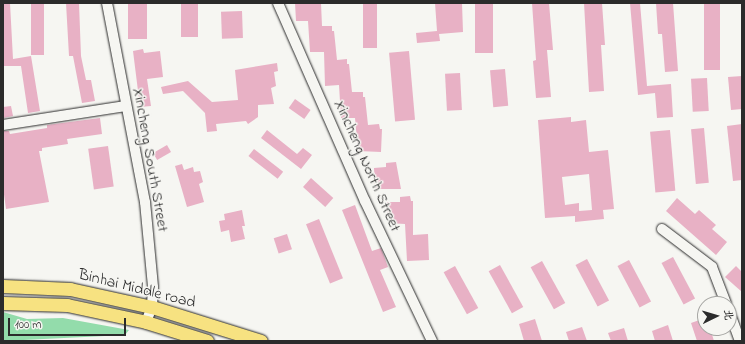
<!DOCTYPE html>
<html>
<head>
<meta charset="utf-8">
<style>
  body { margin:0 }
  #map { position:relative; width:745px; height:344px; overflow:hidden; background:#f6f6f2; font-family:"Indie Flower","LXGW WenKai TC",sans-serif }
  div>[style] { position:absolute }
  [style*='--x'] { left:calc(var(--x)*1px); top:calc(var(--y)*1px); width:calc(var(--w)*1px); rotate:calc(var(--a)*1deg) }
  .green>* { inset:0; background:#93dcab }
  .building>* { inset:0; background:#e8b1c5; transform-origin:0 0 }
  .roads { filter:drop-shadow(0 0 1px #2b2b2b) drop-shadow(0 0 1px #2b2b2b) }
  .minor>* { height:10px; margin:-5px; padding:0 5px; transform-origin:5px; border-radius:5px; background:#f6f6f2 }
  .major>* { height:13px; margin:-6.5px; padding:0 6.5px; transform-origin:6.5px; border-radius:6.5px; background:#f7e281 }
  span { translate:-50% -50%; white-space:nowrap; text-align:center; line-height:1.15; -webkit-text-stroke:3px #f6f6f2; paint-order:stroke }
  .street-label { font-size:16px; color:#2b2b2b }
  .frame { position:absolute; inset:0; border:4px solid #2b2b2b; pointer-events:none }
  .north { position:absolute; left:697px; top:296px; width:40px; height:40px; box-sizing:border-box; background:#f6f6f2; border:1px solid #a5a5a2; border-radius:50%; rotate:85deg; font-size:11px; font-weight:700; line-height:16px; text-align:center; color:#2b2b2b }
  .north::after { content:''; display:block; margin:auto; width:14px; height:18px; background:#2b2b2b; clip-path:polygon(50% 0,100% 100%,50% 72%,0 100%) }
  .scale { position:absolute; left:8px; top:318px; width:118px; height:18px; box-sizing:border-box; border:2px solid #2b2b2b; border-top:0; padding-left:5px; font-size:12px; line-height:14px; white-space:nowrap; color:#2b2b2b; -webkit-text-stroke:3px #f6f6f2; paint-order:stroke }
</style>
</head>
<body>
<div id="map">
  <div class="green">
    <div style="clip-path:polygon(3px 312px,27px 319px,63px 318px,129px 330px,125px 335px,3px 341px)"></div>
  </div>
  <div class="building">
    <div style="clip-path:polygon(3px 3px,10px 3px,13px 59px,31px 56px,40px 111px,28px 113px,21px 66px,3px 66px)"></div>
    <div style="left:31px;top:3px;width:13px;height:52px"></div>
    <div style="clip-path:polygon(66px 3px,79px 3px,81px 56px,86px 80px,91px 80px,95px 101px,82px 103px,73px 56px,69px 56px)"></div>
    <div style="left:128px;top:3px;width:19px;height:36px"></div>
    <div style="left:181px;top:3px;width:17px;height:34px"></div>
    <div style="clip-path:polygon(295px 3px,321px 3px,322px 26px,332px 26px,332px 31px,334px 31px,337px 60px,347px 59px,347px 64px,349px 64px,352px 92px,363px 92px,363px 97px,365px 97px,368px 125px,379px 124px,380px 129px,382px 129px,381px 152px,358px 151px,355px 118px,341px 118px,339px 85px,325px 86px,324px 52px,310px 52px,308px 21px,296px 21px)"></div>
    <div style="left:363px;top:3px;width:14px;height:45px"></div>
    <div style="clip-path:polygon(435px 3px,462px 3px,463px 32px,439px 34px,440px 41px,417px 43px,416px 33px,437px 31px)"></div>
    <div style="left:475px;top:3px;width:18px;height:50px"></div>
    <div style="clip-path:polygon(532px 3px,549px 3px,553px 50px,547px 50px,551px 97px,536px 98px,533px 61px,536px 60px)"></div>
    <div style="clip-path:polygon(584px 3px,602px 3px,605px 45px,601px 45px,604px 91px,589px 92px)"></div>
    <div style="clip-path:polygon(630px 3px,640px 3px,647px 86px,671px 84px,673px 117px,657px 118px,655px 93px,638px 95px)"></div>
    <div style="clip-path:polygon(656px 3px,673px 3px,678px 71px,665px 72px,662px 34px,658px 34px)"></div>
    <div style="left:704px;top:3px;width:16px;height:67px"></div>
    <div style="left:242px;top:11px;width:27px;height:21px;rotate:88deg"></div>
    <div style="clip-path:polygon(143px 49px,144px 53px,160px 51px,163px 77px,147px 79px,151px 106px,140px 107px,133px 51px)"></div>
    <div style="left:409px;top:51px;width:69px;height:20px;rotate:85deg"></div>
    <div style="clip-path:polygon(277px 63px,278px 71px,274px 72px,276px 86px,271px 88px,274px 104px,258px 105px,258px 117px,248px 124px,246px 121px,216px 124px,217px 131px,207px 132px,205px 113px,183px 91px,163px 94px,161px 87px,188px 81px,212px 102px,238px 100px,235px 70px)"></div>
    <div style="left:505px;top:69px;width:37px;height:15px;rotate:85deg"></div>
    <div style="left:460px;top:73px;width:37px;height:15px;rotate:87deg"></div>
    <div style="clip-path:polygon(742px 76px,742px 109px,731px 110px,728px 77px)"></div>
    <div style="left:707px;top:78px;width:33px;height:16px;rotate:87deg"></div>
    <div style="left:295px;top:99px;width:19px;height:11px;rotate:35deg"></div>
    <div style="clip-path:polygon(11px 106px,13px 116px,3px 118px,3px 107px)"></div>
    <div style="clip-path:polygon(evenodd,571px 117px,571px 122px,586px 120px,589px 152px,608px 150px,614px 209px,603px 210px,604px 219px,575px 222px,575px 216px,545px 218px,538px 120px,571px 117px,589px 174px,592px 210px,579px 211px,579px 203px,565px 205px,562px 177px,589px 174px)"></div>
    <div style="clip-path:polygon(100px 118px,102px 134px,67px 139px,68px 144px,42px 148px,42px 151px,39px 151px,49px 202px,6px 209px,3px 187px,3px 131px,9px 131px,10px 134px,47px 128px,47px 125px)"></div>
    <div style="clip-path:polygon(742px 124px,742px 180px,733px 181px,727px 126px)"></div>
    <div style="left:704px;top:128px;width:55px;height:13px;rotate:85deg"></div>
    <div style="clip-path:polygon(267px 130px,297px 154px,303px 148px,312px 155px,301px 169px,261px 138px)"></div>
    <div style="left:670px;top:130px;width:61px;height:20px;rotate:85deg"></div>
    <div style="left:167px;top:145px;width:8px;height:16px;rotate:60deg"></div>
    <div style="left:108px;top:146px;width:41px;height:20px;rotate:82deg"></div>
    <div style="left:254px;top:149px;width:37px;height:9px;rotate:38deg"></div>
    <div style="clip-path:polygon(396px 162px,401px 189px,375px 189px,374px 168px,386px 167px,386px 163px)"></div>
    <div style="clip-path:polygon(182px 164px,184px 170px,193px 167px,194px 172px,200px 171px,203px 182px,199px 184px,204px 202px,187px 207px,175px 166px)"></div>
    <div style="left:311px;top:178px;width:30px;height:12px;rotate:42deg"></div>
    <div style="clip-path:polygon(410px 196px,411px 201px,413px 201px,413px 235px,428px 234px,429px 260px,407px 261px,405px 224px,388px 223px,387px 202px,400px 202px,400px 197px)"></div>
    <div style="clip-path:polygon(677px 198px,695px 214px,699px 210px,716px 225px,712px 229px,727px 242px,716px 255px,666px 211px)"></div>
    <div style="clip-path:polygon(355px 205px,372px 251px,381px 248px,388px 267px,380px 270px,396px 307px,383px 312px,342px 210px)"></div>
    <div style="clip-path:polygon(242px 210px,245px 226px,242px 226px,245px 239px,231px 242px,229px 230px,221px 232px,219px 221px,225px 220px,224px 214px)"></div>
    <div style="left:319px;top:219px;width:64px;height:14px;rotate:68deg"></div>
    <div style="left:287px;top:234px;width:16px;height:14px;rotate:72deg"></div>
    <div style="left:673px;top:257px;width:47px;height:13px;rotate:62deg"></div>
    <div style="left:587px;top:259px;width:47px;height:13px;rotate:62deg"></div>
    <div style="left:629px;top:260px;width:47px;height:13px;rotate:62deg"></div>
    <div style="left:542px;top:261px;width:48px;height:13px;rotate:61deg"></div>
    <div style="left:500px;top:265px;width:48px;height:13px;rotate:61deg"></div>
    <div style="left:455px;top:266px;width:48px;height:13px;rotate:61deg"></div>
    <div style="clip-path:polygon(736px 266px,742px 272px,742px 292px,725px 277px)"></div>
    <div style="clip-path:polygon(705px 318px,705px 328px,710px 328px,714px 341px,697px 341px,691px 323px)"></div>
    <div style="clip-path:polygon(535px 319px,542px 341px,524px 341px,519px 324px)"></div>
    <div style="clip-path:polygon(668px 325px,673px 341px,655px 341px,652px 331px)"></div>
    <div style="clip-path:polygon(582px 327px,587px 341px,569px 341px,566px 332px)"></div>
    <div style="clip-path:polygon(624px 328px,628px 341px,611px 341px,608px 333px)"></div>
  </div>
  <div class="roads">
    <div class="minor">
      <div style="--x:107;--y:3;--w:203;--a:79.2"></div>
      <div style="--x:145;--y:202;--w:85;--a:84.6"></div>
      <div style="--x:153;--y:287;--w:20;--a:93"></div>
      <div style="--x:152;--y:307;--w:16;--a:112"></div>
      <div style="--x:278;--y:3;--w:216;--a:66.3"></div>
      <div style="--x:365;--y:201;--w:155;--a:64.4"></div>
      <div style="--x:3;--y:125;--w:124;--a:-8.8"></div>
      <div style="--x:662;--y:229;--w:63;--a:37.2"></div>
      <div style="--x:712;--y:267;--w:40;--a:69"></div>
      <div style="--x:729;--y:311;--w:32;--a:70"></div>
    </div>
    <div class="major">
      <div style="--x:3;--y:286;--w:67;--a:2.6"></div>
      <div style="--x:70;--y:289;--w:84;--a:12.4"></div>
      <div style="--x:152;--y:307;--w:114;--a:17.3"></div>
      <div style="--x:3;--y:303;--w:64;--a:1.8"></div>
      <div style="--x:67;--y:305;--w:81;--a:12.1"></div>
      <div style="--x:146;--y:322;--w:64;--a:17.3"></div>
    </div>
  </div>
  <div class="street-label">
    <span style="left:150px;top:160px;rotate:80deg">Xincheng South Street</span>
    <span style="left:367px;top:166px;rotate:66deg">Xincheng North Street</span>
    <span style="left:137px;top:289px;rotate:14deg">Binhai Middle road</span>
  </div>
  <div class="frame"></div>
  <div class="north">北</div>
  <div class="scale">100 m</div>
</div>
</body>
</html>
